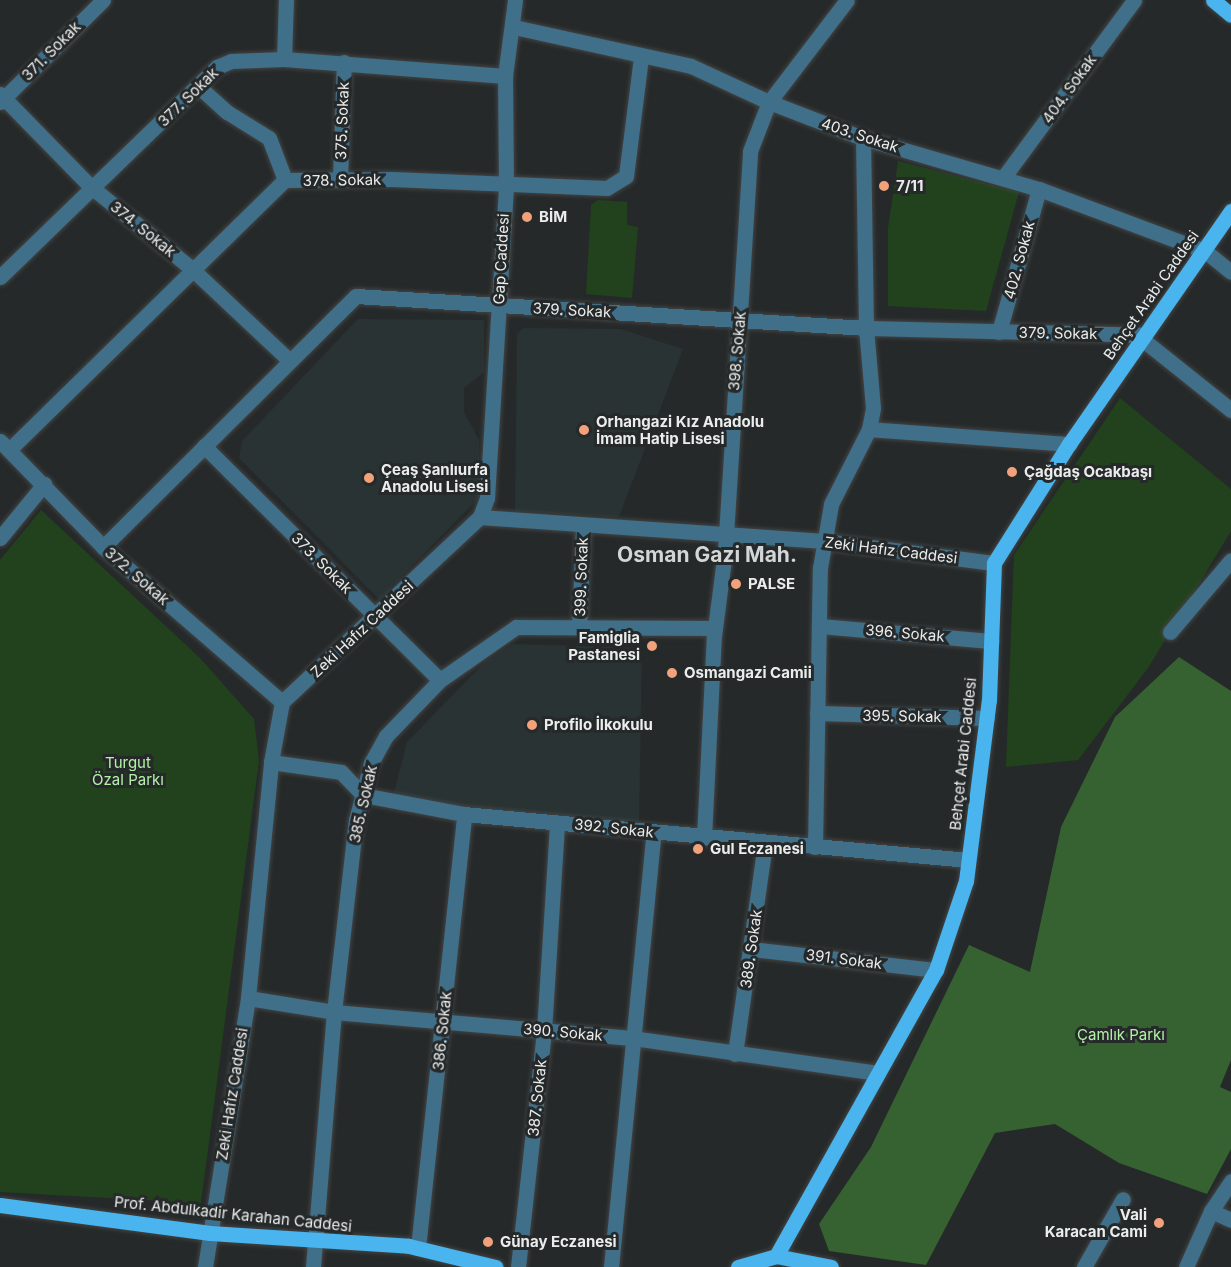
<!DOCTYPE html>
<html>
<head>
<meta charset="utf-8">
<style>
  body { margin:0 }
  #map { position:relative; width:1231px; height:1267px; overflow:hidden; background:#262929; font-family:Inter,sans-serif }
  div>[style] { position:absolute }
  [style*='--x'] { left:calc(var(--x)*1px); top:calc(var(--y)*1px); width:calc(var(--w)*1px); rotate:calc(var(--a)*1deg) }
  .built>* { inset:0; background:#293334 }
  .green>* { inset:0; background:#22421d }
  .forest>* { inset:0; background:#366130 }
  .roads { filter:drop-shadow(0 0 2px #424444) drop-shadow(0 0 2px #424444) }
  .minor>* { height:15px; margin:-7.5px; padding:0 7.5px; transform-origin:7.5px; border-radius:7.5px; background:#406f8a }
  .major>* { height:15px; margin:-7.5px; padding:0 7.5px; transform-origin:7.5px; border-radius:7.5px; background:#49b4ed }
  .dots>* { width:16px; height:16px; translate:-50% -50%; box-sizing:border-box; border:3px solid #262929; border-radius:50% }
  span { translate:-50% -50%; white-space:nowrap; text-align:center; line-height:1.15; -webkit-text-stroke:6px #262929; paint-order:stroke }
  .street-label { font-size:15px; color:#ebeded }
  .poi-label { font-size:15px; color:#ebeded; font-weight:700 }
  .left { translate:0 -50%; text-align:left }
  .right { translate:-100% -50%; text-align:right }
  .park-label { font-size:15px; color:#b1f2a7 }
  .district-label { font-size:21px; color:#d3d6d7; font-weight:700 }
</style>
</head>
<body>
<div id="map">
  <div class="built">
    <div style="clip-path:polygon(358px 319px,484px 320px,484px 372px,464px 388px,464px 412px,479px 440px,479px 498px,379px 599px,239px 458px,242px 441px)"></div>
    <div style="clip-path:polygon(523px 328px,621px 329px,683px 349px,619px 517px,515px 511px,517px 334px)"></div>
    <div style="clip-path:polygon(513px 644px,642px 648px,639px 824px,450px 809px,393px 796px,407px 742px,485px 662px)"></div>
  </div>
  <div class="green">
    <div style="clip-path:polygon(898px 161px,1019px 192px,986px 311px,888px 306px,888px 228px)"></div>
    <div style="clip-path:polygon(598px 200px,627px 202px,627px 225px,638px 227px,632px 298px,586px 294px,591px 205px)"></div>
    <div style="clip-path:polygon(1120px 398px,1231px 489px,1231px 531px,1148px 668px,1078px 760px,1006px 767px,1014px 555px)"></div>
    <div style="clip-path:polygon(41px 510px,200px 658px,254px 719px,259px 761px,201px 1203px,0 1192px,0 560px)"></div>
  </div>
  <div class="forest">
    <div style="clip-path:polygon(1179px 657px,1231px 691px,1231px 1060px,1220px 1087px,1231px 1092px,1231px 1149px,1207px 1194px,1119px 1163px,1055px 1124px,995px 1133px,926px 1265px,829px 1251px,819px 1224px,871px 1147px,969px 945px,1030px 972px,1061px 827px,1115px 717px)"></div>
  </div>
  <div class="roads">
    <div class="minor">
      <div style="--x:514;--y:27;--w:181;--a:12.4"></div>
      <div style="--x:691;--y:66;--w:86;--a:24.8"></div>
      <div style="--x:769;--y:102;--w:101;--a:21"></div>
      <div style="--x:863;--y:138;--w:183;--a:16.2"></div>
      <div style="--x:1039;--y:189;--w:177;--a:20.5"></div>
      <div style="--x:1205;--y:251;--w:33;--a:39"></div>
      <div style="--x:284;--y:59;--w:59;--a:-88.1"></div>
      <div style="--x:198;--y:86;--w:39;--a:42"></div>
      <div style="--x:227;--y:112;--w:49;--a:31.8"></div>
      <div style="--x:269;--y:138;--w:45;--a:69.1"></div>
      <div style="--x:0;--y:94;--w:129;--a:45.6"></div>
      <div style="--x:90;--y:186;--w:132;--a:39.1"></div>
      <div style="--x:192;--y:269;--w:134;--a:43.2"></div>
      <div style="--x:0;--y:102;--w:145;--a:-44.7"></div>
      <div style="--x:1003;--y:178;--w:221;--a:-53.6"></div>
      <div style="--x:340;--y:180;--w:118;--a:-88.1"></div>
      <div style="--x:0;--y:277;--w:302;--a:-44.1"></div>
      <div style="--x:217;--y:67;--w:15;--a:-23"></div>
      <div style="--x:231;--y:61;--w:53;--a:-2.2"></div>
      <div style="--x:284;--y:59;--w:222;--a:4.4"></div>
      <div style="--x:999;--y:332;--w:148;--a:-74.4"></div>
      <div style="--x:1142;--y:339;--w:114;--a:38.6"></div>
      <div style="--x:869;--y:429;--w:201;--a:4.3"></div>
      <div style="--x:0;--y:441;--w:148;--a:45.8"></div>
      <div style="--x:103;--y:547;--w:237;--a:40.9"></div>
      <div style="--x:204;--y:446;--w:332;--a:44.8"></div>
      <div style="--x:9;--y:450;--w:386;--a:-44.4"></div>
      <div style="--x:285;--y:180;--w:107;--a:-0.5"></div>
      <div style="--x:392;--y:179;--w:215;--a:2.4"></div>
      <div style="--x:607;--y:188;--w:22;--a:-32"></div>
      <div style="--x:626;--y:176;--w:120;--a:-82.8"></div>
      <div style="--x:480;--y:517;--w:20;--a:-70"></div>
      <div style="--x:487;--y:498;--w:313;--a:-86.5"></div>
      <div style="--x:506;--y:186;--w:110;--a:-90.5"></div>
      <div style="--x:505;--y:76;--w:77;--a:-82.5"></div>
      <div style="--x:0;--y:538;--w:70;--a:-50.8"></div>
      <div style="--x:103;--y:547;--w:356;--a:-44.8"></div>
      <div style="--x:356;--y:296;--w:511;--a:3.59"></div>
      <div style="--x:866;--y:328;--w:279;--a:1.4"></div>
      <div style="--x:819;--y:626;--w:173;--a:5"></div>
      <div style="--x:579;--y:628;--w:101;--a:-87.7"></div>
      <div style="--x:1170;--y:632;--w:94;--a:-49.7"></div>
      <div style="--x:817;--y:713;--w:170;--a:1.7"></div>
      <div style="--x:271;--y:762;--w:71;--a:8.1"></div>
      <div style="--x:341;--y:772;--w:32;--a:46"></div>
      <div style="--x:363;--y:795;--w:103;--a:10.7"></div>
      <div style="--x:464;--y:814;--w:506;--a:5.21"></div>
      <div style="--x:704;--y:838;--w:202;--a:-87.2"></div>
      <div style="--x:714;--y:636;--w:86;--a:-82.6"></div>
      <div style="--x:725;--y:551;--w:401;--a:-86.4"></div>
      <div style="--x:750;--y:151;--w:53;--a:-68.8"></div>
      <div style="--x:769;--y:102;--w:128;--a:-52.6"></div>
      <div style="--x:815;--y:847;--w:279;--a:-89"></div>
      <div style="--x:820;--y:568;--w:65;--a:-80.2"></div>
      <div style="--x:831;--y:504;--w:84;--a:-63.1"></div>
      <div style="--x:869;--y:429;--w:21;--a:-79"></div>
      <div style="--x:873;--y:408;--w:80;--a:-95"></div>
      <div style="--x:866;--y:328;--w:190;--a:-90.9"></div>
      <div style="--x:751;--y:949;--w:186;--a:6.5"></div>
      <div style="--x:248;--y:998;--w:87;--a:9.2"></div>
      <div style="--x:334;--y:1012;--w:299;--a:5"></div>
      <div style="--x:632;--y:1038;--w:248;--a:8.1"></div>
      <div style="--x:735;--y:1054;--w:213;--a:-81.9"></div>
      <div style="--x:1211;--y:1211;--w:22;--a:24"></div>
      <div style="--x:418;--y:1248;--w:436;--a:-83.9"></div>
      <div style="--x:205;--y:1267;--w:272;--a:-80.9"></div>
      <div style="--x:248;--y:998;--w:237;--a:-84.4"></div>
      <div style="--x:271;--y:762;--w:61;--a:-79.6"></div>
      <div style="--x:282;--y:702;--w:271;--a:-43.1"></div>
      <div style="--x:480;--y:517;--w:345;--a:4"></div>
      <div style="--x:824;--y:541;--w:171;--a:7.4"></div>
      <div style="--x:313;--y:1267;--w:256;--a:-85.3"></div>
      <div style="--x:334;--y:1012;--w:193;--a:-83.5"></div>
      <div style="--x:356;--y:820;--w:59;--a:-75.3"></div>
      <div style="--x:371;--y:763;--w:31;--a:-61"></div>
      <div style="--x:386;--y:736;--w:78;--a:-46"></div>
      <div style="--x:440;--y:680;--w:93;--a:-34.9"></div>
      <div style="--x:516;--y:627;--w:199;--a:0.3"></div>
      <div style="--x:518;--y:1267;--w:237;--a:-83.7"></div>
      <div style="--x:544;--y:1031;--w:209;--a:-86.4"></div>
      <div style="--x:611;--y:1267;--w:437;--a:-84.4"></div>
      <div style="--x:1084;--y:1267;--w:78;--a:-60.2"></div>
      <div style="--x:1186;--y:1267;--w:61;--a:-65.9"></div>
      <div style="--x:1211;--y:1211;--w:36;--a:-56"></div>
    </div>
    <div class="major">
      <div style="--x:1213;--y:0;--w:23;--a:40"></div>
      <div style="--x:0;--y:1205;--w:212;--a:7.6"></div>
      <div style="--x:210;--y:1233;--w:199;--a:3.7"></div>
      <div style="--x:409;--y:1246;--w:89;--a:13.6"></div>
      <div style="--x:776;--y:1256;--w:328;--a:-60.8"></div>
      <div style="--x:936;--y:970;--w:94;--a:-71.4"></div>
      <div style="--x:966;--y:881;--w:182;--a:-82.8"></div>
      <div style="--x:989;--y:700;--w:137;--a:-87.9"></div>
      <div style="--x:994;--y:563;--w:141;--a:-57.8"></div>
      <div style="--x:1069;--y:444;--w:284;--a:-55.2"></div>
      <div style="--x:738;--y:1267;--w:40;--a:-16"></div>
      <div style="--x:776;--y:1256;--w:56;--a:11.3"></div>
    </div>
  </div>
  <div class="dots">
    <div style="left:884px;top:186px;background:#f1a27b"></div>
    <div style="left:527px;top:217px;background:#f1a27b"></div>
    <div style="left:584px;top:430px;background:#f1a27b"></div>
    <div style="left:1012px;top:472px;background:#f1a27b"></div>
    <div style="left:369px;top:478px;background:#f1a27b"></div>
    <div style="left:736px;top:584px;background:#f1a27b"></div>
    <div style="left:652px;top:646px;background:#f1a27b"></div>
    <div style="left:672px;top:673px;background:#f1a27b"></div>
    <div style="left:532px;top:725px;background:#f1a27b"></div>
    <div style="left:698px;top:849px;background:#f1a27b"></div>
    <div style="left:1159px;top:1223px;background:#f1a27b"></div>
    <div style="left:488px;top:1242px;background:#f1a27b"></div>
  </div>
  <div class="street-label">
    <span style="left:51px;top:51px;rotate:-45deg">371. Sokak</span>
    <span style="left:1069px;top:89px;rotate:-54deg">404. Sokak</span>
    <span style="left:188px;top:97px;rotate:-44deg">377. Sokak</span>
    <span style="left:342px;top:121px;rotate:-88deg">375. Sokak</span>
    <span style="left:860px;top:135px;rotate:18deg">403. Sokak</span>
    <span style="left:342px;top:180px;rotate:-1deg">378. Sokak</span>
    <span style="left:143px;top:229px;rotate:39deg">374. Sokak</span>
    <span style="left:501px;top:259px;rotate:-87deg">Gap Caddesi</span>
    <span style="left:1019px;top:260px;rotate:-75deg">402. Sokak</span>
    <span style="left:1151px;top:295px;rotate:-55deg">Behçet Arabi Caddesi</span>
    <span style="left:572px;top:310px;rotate:3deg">379. Sokak</span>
    <span style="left:1058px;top:333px;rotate:1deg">379. Sokak</span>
    <span style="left:737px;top:351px;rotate:-85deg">398. Sokak</span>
    <span style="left:891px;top:550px;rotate:7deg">Zeki Hafız Caddesi</span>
    <span style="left:322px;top:563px;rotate:45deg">373. Sokak</span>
    <span style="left:137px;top:576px;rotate:41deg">372. Sokak</span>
    <span style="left:581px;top:577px;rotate:-88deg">399. Sokak</span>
    <span style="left:362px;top:629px;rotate:-43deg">Zeki Hafız Caddesi</span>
    <span style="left:905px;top:633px;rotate:5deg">396. Sokak</span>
    <span style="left:902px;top:716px;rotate:1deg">395. Sokak</span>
    <span style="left:963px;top:754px;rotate:-84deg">Behçet Arabi Caddesi</span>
    <span style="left:363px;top:804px;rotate:-77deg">385. Sokak</span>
    <span style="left:614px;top:828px;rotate:6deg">392. Sokak</span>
    <span style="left:751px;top:949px;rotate:-82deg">389. Sokak</span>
    <span style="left:844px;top:959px;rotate:7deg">391. Sokak</span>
    <span style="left:442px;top:1031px;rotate:-84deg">386. Sokak</span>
    <span style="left:563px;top:1032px;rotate:5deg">390. Sokak</span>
    <span style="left:232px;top:1094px;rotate:-81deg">Zeki Hafız Caddesi</span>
    <span style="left:537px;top:1098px;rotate:-84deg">387. Sokak</span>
    <span style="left:233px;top:1214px;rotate:6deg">Prof. Abdulkadir Karahan Caddesi</span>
  </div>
  <div class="poi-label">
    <span class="left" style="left:896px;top:186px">7/11</span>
    <span class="left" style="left:539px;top:217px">BİM</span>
    <span class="left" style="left:596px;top:430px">Orhangazi Kız Anadolu<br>İmam Hatip Lisesi</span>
    <span class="left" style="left:381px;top:478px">Çeaş Şanlıurfa<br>Anadolu Lisesi</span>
    <span class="left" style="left:1024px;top:472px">Çağdaş Ocakbaşı</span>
    <span class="left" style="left:748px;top:584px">PALSE</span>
    <span class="right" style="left:640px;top:646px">Famiglia<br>Pastanesi</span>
    <span class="left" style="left:684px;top:673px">Osmangazi Camii</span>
    <span class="left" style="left:544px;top:725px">Profilo İlkokulu</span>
    <span class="left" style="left:710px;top:849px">Gul Eczanesi</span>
    <span class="right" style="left:1147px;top:1223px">Vali<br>Karacan Cami</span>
    <span class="left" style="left:500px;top:1242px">Günay Eczanesi</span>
  </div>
  <div class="park-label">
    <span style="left:128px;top:771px">Turgut<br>Özal Parkı</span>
    <span style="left:1121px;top:1035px">Çamlık Parkı</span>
  </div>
  <div class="district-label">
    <span style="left:707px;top:555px">Osman Gazi Mah.</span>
  </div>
</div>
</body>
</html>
